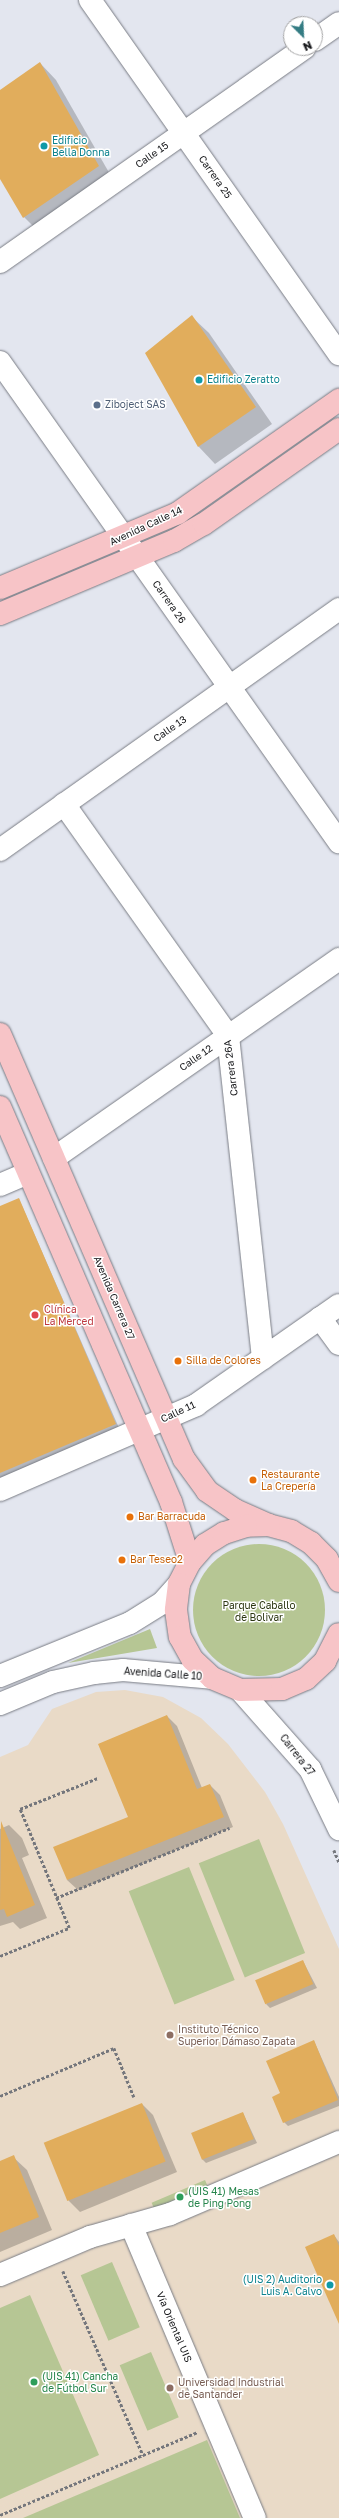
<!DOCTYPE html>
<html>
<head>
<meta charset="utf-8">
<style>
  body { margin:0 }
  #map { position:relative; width:339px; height:2518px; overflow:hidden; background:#e3e6ef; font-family:"Golos Text",sans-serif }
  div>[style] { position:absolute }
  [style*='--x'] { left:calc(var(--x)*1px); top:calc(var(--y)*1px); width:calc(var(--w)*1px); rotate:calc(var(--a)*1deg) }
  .education>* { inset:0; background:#e9dac7 }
  .green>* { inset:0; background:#b6c694; transform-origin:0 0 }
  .round { border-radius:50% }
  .shadow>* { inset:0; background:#0003 }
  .building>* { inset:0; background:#e1ad5c; transform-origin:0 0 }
  .path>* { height:2.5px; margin-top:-1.25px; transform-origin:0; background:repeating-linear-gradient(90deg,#74767c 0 3px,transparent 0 5px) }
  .roads { filter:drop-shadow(0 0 1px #797c84) drop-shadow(0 0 1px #797c84) }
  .minor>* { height:22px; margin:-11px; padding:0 11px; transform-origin:11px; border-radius:11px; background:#fff }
  .major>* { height:22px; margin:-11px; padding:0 11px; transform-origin:11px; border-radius:11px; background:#f7c4c7 }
  .dots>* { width:11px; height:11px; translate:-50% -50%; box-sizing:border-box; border:2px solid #fff; border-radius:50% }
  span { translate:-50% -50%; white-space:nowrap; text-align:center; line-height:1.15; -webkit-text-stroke:3px #fff; paint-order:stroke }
  .culture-label { font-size:10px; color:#0d838f }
  .left { translate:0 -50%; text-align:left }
  .right { translate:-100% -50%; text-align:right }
  .street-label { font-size:10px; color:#16171a }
  .service-label { font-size:10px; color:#4e5e75 }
  .health-label { font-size:10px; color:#be3a42 }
  .food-label { font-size:10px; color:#c56008 }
  .park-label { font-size:10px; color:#2d3712 }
  .education-label { font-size:10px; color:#785e54 }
  .leisure-label { font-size:10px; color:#27864d }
  .north { position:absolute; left:283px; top:16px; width:40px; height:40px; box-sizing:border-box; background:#fff; border:1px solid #a2a2a3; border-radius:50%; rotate:156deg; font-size:11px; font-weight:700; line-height:16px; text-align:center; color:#16171a }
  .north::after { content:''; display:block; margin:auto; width:14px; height:18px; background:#347c83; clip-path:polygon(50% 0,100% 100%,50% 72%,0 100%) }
</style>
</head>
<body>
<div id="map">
  <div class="education">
    <div style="clip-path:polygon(125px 1690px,163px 1697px,201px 1718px,228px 1744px,265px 1792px,283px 1824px,339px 1949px,339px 2518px,0 2518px,0 1757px,28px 1745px,52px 1709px,96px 1692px)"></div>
  </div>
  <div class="green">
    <div class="round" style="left:193px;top:1544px;width:132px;height:132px"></div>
    <div style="clip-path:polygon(150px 1629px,157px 1648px,68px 1663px)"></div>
    <div style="left:259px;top:1839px;width:123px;height:65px;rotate:68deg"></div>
    <div style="left:189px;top:1867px;width:122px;height:65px;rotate:68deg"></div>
    <div style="left:205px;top:2180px;width:13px;height:58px;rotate:67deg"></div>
    <div style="left:112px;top:2262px;width:71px;height:34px;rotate:67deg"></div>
    <div style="clip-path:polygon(30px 2295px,99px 2455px,0 2499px,0 2308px)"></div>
    <div style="left:151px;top:2352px;width:71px;height:34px;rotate:67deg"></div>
    <div style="clip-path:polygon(207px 2440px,240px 2518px,23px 2518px)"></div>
  </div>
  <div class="shadow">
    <div style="clip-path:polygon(40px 63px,56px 80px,115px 183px,41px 234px,24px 217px,0 177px,0 92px)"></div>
    <div style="clip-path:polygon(192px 317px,209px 333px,272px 424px,215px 464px,199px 447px,146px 353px)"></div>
    <div style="clip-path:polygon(19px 1199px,119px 1428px,0 1479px,0 1207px)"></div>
    <div style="clip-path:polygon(167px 1716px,177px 1726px,202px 1788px,210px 1785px,220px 1795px,233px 1827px,78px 1890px,67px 1880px,130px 1817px)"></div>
    <div style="clip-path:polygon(9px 1825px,22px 1838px,29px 1855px,22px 1858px,47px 1918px,20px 1929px,13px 1922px,0 1926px,0 1829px)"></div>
    <div style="clip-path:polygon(303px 1961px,317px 1988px,270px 2008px,266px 2004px)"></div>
    <div style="clip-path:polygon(314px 2041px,339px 2097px,339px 2106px,288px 2126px,284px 2122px,281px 2094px)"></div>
    <div style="clip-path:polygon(142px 2104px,153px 2115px,177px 2172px,80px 2212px,69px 2201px,45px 2144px)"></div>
    <div style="clip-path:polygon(243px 2113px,257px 2143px,206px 2163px,202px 2159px)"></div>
    <div style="clip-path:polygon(13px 2157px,27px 2170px,52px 2230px,0 2252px,0 2162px)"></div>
    <div style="clip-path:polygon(334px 2235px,339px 2242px,339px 2321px)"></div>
  </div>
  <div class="building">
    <div style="clip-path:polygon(40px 62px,99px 166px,23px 218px,0 179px,0 90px)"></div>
    <div style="clip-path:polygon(192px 315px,256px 407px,198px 447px,145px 353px)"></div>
    <div style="clip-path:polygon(19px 1198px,116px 1424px,0 1473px,0 1206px)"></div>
    <div style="clip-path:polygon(167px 1715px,197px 1789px,210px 1784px,224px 1817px,67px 1880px,53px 1847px,128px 1817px,98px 1744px)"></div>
    <div style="clip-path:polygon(1px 1821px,35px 1905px,7px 1917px,4px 1909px,0 1910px)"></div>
    <div style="left:303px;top:1960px;width:26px;height:52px;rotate:67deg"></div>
    <div style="clip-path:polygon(314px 2040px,338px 2100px,283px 2123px,272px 2097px,280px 2093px,266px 2061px)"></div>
    <div style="left:142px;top:2103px;width:63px;height:106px;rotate:68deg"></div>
    <div style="left:243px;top:2112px;width:29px;height:56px;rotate:68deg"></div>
    <div style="clip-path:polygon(14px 2155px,39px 2217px,0 2233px,0 2161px)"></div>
    <div style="clip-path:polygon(334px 2234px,339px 2246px,339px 2324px,305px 2247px)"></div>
  </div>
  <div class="path">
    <div style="--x:334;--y:1850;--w:13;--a:67"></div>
    <div style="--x:56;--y:1898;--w:187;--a:-22"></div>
    <div style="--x:0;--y:1956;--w:74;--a:-22.1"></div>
    <div style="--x:69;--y:1928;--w:129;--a:-112.4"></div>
    <div style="--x:20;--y:1809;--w:84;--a:-21.7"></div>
    <div style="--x:0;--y:2096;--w:124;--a:-22.8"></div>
    <div style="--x:114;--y:2048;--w:53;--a:67.8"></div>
    <div style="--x:63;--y:2271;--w:201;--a:66.5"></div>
    <div style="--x:0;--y:2515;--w:214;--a:-22.8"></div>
  </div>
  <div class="roads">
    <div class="minor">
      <div style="--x:90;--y:0;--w:433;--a:54.9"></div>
      <div style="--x:315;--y:40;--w:29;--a:-35"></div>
      <div style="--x:0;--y:262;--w:372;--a:-35.1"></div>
      <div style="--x:0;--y:362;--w:588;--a:54.77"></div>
      <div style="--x:64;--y:804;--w:284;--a:54.7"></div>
      <div style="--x:228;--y:1036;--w:324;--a:83.8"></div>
      <div style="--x:0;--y:850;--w:416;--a:-35.4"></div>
      <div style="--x:54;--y:1158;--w:348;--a:-34.9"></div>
      <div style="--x:0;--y:1185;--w:30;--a:-23"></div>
      <div style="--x:320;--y:1318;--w:32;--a:54"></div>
      <div style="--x:0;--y:1490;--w:214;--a:-23.4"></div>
      <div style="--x:196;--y:1405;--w:174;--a:-35"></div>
      <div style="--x:0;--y:1676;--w:140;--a:-22.2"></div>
      <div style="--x:130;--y:1623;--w:38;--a:-32"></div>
      <div style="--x:162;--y:1603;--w:25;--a:-48"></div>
      <div style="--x:240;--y:1690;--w:106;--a:48.5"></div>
      <div style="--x:310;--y:1769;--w:67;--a:64.2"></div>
      <div style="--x:0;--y:1704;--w:57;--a:-22.5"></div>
      <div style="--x:53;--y:1682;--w:42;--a:-12.4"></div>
      <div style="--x:94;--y:1673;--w:29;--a:-6"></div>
      <div style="--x:123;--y:1670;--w:89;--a:5.1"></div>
      <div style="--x:131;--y:2225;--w:318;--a:67.1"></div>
      <div style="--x:0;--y:2275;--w:98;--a:-22.9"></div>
      <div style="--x:90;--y:2237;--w:83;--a:-16"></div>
      <div style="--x:170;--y:2214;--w:184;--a:-23.1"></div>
    </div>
    <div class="major">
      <div style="--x:0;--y:588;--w:193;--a:-22.8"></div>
      <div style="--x:178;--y:513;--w:197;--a:-35.1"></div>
      <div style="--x:0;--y:614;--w:189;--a:-22.8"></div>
      <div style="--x:174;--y:541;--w:34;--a:-30"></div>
      <div style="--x:204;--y:524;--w:165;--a:-35.1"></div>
      <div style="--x:0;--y:1034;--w:463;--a:66.6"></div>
      <div style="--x:184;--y:1459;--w:39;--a:54"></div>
      <div style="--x:207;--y:1491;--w:34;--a:34"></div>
      <div style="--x:235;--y:1510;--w:37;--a:24"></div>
      <div style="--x:0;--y:1107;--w:430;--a:66.6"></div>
      <div style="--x:171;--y:1502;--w:63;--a:72.4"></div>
      <div style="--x:339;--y:1581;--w:25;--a:-119"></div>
      <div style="--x:327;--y:1559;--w:23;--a:-135"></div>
      <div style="--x:311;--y:1543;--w:23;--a:-149"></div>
      <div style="--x:291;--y:1531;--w:23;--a:-165"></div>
      <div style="--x:269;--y:1525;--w:23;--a:178"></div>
      <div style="--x:246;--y:1526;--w:23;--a:162"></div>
      <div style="--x:224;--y:1533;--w:22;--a:148"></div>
      <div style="--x:205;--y:1545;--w:23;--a:131"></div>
      <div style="--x:190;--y:1562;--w:25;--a:117"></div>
      <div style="--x:179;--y:1584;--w:26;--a:97"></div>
      <div style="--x:176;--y:1610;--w:27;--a:82"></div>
      <div style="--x:180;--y:1637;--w:26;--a:61"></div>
      <div style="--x:193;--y:1660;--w:26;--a:43"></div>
      <div style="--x:212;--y:1678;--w:30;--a:23"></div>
      <div style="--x:240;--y:1690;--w:42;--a:-1.4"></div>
      <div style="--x:282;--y:1689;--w:26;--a:-23"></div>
      <div style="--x:306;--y:1679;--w:26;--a:-43"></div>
      <div style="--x:325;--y:1661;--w:30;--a:-63"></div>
    </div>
  </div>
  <div class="dots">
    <div style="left:44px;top:146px;background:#0f9aa8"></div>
    <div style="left:199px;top:380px;background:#0f9aa8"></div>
    <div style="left:97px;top:405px;background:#5c6f8a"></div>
    <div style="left:35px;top:1315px;background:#e0444e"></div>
    <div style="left:178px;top:1361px;background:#e8710a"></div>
    <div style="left:253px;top:1480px;background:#e8710a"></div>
    <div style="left:130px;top:1517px;background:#e8710a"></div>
    <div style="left:122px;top:1560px;background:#e8710a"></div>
    <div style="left:170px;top:2035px;background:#8d6e63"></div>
    <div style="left:180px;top:2197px;background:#2e9e5b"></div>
    <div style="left:330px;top:2285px;background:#0f9aa8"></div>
    <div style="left:34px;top:2382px;background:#2e9e5b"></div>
    <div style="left:170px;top:2388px;background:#8d6e63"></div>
  </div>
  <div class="culture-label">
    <span class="left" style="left:52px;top:146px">Edificio<br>Bella Donna</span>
    <span class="left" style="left:207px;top:380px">Edificio Zeratto</span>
    <span class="right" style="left:322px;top:2285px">(UIS 2) Auditorio<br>Luis A. Calvo</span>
  </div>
  <div class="street-label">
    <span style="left:152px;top:155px;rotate:-35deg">Calle 15</span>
    <span style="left:215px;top:177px;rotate:55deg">Carrera 25</span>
    <span style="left:146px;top:526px;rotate:-25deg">Avenida Calle 14</span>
    <span style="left:169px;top:602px;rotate:55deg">Carrera 26</span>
    <span style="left:170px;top:729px;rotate:-35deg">Calle 13</span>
    <span style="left:196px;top:1058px;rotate:-35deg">Calle 12</span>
    <span style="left:231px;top:1068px;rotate:-97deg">Carrera 26A</span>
    <span style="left:114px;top:1298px;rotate:67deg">Avenida Carrera 27</span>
    <span style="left:178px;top:1412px;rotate:-25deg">Calle 11</span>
    <span style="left:163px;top:1674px;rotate:4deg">Avenida Calle 10</span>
    <span style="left:297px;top:1755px;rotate:52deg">Carrera 27</span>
    <span style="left:174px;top:2327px;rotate:67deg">Vía Oriental UIS</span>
  </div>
  <div class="service-label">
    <span class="left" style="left:105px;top:405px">Ziboject SAS</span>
  </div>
  <div class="health-label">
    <span class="left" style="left:44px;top:1315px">Clínica<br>La Merced</span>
  </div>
  <div class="food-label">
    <span class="left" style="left:186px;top:1361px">Silla de Colores</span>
    <span class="left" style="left:261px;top:1480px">Restaurante<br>La Crepería</span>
    <span class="left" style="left:138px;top:1517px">Bar Barracuda</span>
    <span class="left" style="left:130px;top:1560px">Bar Teseo2</span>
  </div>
  <div class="park-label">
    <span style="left:259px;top:1611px">Parque Caballo<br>de Bolivar</span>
  </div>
  <div class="education-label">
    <span class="left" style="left:178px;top:2035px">Instituto Técnico<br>Superior Dámaso Zapata</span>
    <span class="left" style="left:178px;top:2388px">Universidad Industrial<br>de Santander</span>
  </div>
  <div class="leisure-label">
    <span class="left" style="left:188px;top:2197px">(UIS 41) Mesas<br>de Ping Pong</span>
    <span class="left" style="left:42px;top:2382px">(UIS 41) Cancha<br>de Fútbol Sur</span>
  </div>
  <div class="north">N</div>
</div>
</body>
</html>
